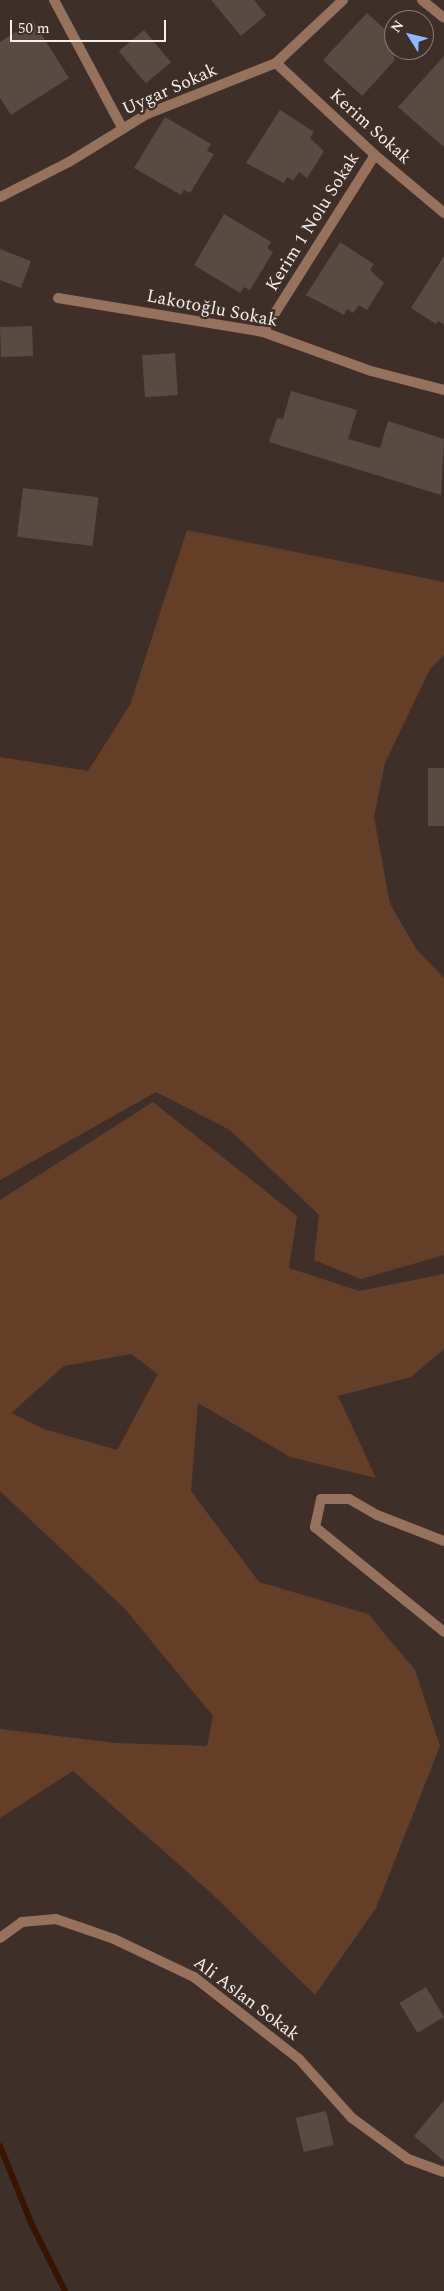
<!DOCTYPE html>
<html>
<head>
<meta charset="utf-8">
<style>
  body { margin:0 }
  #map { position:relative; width:444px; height:2291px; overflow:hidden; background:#3e3028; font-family:Spectral,serif }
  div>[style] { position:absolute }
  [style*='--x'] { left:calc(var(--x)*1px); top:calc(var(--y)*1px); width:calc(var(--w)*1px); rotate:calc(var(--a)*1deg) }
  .green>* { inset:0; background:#643f28 }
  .stream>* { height:6px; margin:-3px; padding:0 3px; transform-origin:3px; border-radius:3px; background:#391400 }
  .building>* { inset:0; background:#594a42; transform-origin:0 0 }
  .street>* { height:10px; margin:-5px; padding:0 5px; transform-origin:5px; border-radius:5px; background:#96715b }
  span { translate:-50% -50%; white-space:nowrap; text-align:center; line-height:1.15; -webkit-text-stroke:5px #3e3028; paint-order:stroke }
  .street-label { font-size:18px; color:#f8efea }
  .north { position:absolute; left:384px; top:10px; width:50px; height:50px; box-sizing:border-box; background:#3e3028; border:1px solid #887c76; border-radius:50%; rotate:306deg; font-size:14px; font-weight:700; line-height:20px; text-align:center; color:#f8efea }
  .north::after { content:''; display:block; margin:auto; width:18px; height:22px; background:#90b8fd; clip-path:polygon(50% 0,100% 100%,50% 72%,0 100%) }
  .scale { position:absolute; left:10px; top:20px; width:156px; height:22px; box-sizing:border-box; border:2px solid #f8efea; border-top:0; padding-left:6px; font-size:15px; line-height:18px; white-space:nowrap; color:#f8efea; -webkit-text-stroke:4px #3e3028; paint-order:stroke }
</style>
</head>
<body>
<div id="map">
  <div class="green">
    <div style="clip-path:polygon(187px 530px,444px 582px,444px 655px,430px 669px,385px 763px,374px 817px,390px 904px,417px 950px,444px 978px,444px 1255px,361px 1279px,314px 1260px,319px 1215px,230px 1130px,156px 1092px,0 1180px,0 757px,88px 771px,130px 705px)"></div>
    <div style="clip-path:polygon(evenodd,153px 1102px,297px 1216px,289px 1268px,359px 1291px,444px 1274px,444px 1349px,411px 1377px,338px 1396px,376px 1478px,290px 1457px,198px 1403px,191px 1491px,259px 1582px,368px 1614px,415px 1670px,440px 1746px,376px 1908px,315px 1995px,210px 1892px,73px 1771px,0 1818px,0 1729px,116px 1743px,207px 1746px,213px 1716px,125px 1609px,0 1491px,0 1200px,153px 1102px,131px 1354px,158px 1374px,117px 1450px,44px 1429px,11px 1413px,64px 1366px,131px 1354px)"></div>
  </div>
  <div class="stream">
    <div style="--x:0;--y:2146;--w:85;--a:67.9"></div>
    <div style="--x:32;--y:2225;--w:74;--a:63.4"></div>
  </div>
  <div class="building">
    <div style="clip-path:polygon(211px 0,254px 0,266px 15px,241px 36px)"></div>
    <div style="clip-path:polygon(367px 13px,394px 38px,394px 61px,362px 96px,323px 60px)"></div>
    <div style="clip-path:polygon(33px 21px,69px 78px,11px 115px,0 98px,0 42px)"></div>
    <div style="left:144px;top:30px;width:42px;height:33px;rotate:50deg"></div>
    <div style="clip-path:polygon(444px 56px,444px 147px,398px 107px)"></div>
    <div style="clip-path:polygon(280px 110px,314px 132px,310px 138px,324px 151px,307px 178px,299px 172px,293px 181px,287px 177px,284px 183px,246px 163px)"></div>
    <div style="clip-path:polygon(165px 117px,211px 144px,207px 151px,214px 154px,190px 193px,184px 190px,181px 195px,134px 168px)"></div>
    <div style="clip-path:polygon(224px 214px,271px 242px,267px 248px,273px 252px,250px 290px,244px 287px,240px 293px,194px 265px)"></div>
    <div style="clip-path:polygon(340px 242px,374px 264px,370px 270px,384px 283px,367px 310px,359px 305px,353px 313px,347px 309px,344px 315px,306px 295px)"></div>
    <div style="clip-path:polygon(0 249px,31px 261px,21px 288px,0 280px)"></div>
    <div style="clip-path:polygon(444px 256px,444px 325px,438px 321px,436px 324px,411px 308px)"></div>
    <div style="left:32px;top:326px;width:30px;height:32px;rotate:88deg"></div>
    <div style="left:175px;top:353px;width:42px;height:33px;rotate:86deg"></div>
    <div style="clip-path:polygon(291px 391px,357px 410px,348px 439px,380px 448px,388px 421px,444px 439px,441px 495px,269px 442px,277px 418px,283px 419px)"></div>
    <div style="left:23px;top:488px;width:76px;height:49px;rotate:7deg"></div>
    <div style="left:428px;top:768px;width:16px;height:58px"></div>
    <div style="left:426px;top:1987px;width:35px;height:31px;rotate:59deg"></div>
    <div style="clip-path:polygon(444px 2100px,444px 2161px,414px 2136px)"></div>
    <div style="left:326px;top:2111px;width:35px;height:31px;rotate:77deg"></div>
  </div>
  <div class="street">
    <div style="--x:54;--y:0;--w:146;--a:61.9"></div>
    <div style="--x:422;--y:0;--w:28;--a:39"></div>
    <div style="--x:276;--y:63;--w:135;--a:42.9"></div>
    <div style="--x:375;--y:155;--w:90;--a:40"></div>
    <div style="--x:0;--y:197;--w:77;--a:-26.9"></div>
    <div style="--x:69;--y:162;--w:92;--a:-31.6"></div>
    <div style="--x:147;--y:114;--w:139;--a:-21.6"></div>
    <div style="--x:276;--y:63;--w:92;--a:-43.2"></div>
    <div style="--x:58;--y:298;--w:208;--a:9.4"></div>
    <div style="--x:263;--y:332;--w:115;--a:19.9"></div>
    <div style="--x:371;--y:371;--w:75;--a:14.6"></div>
    <div style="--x:263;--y:332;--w:209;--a:-57.7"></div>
    <div style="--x:444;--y:1541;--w:72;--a:-158.8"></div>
    <div style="--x:377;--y:1515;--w:32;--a:-150"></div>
    <div style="--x:349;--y:1499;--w:28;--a:180"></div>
    <div style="--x:321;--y:1499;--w:29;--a:102"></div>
    <div style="--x:315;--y:1527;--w:166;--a:39.1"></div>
    <div style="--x:0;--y:1938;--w:27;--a:-36"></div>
    <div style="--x:22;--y:1922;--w:34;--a:-5"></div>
    <div style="--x:56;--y:1919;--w:61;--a:19"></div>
    <div style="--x:114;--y:1939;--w:89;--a:25.4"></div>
    <div style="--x:194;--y:1977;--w:133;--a:38"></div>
    <div style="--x:299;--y:2059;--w:79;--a:48.1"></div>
    <div style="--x:352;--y:2118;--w:69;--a:36.2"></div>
    <div style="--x:408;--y:2159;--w:38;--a:20"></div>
  </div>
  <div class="street-label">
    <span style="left:170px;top:90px;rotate:-24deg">Uygar Sokak</span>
    <span style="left:370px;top:127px;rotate:42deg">Kerim Sokak</span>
    <span style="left:313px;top:222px;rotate:-58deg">Kerim 1 Nolu Sokak</span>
    <span style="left:212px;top:309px;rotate:11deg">Lakotoğlu Sokak</span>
    <span style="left:246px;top:1999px;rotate:37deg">Ali Aslan Sokak</span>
  </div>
  <div class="north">N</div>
  <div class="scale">50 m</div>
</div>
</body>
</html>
